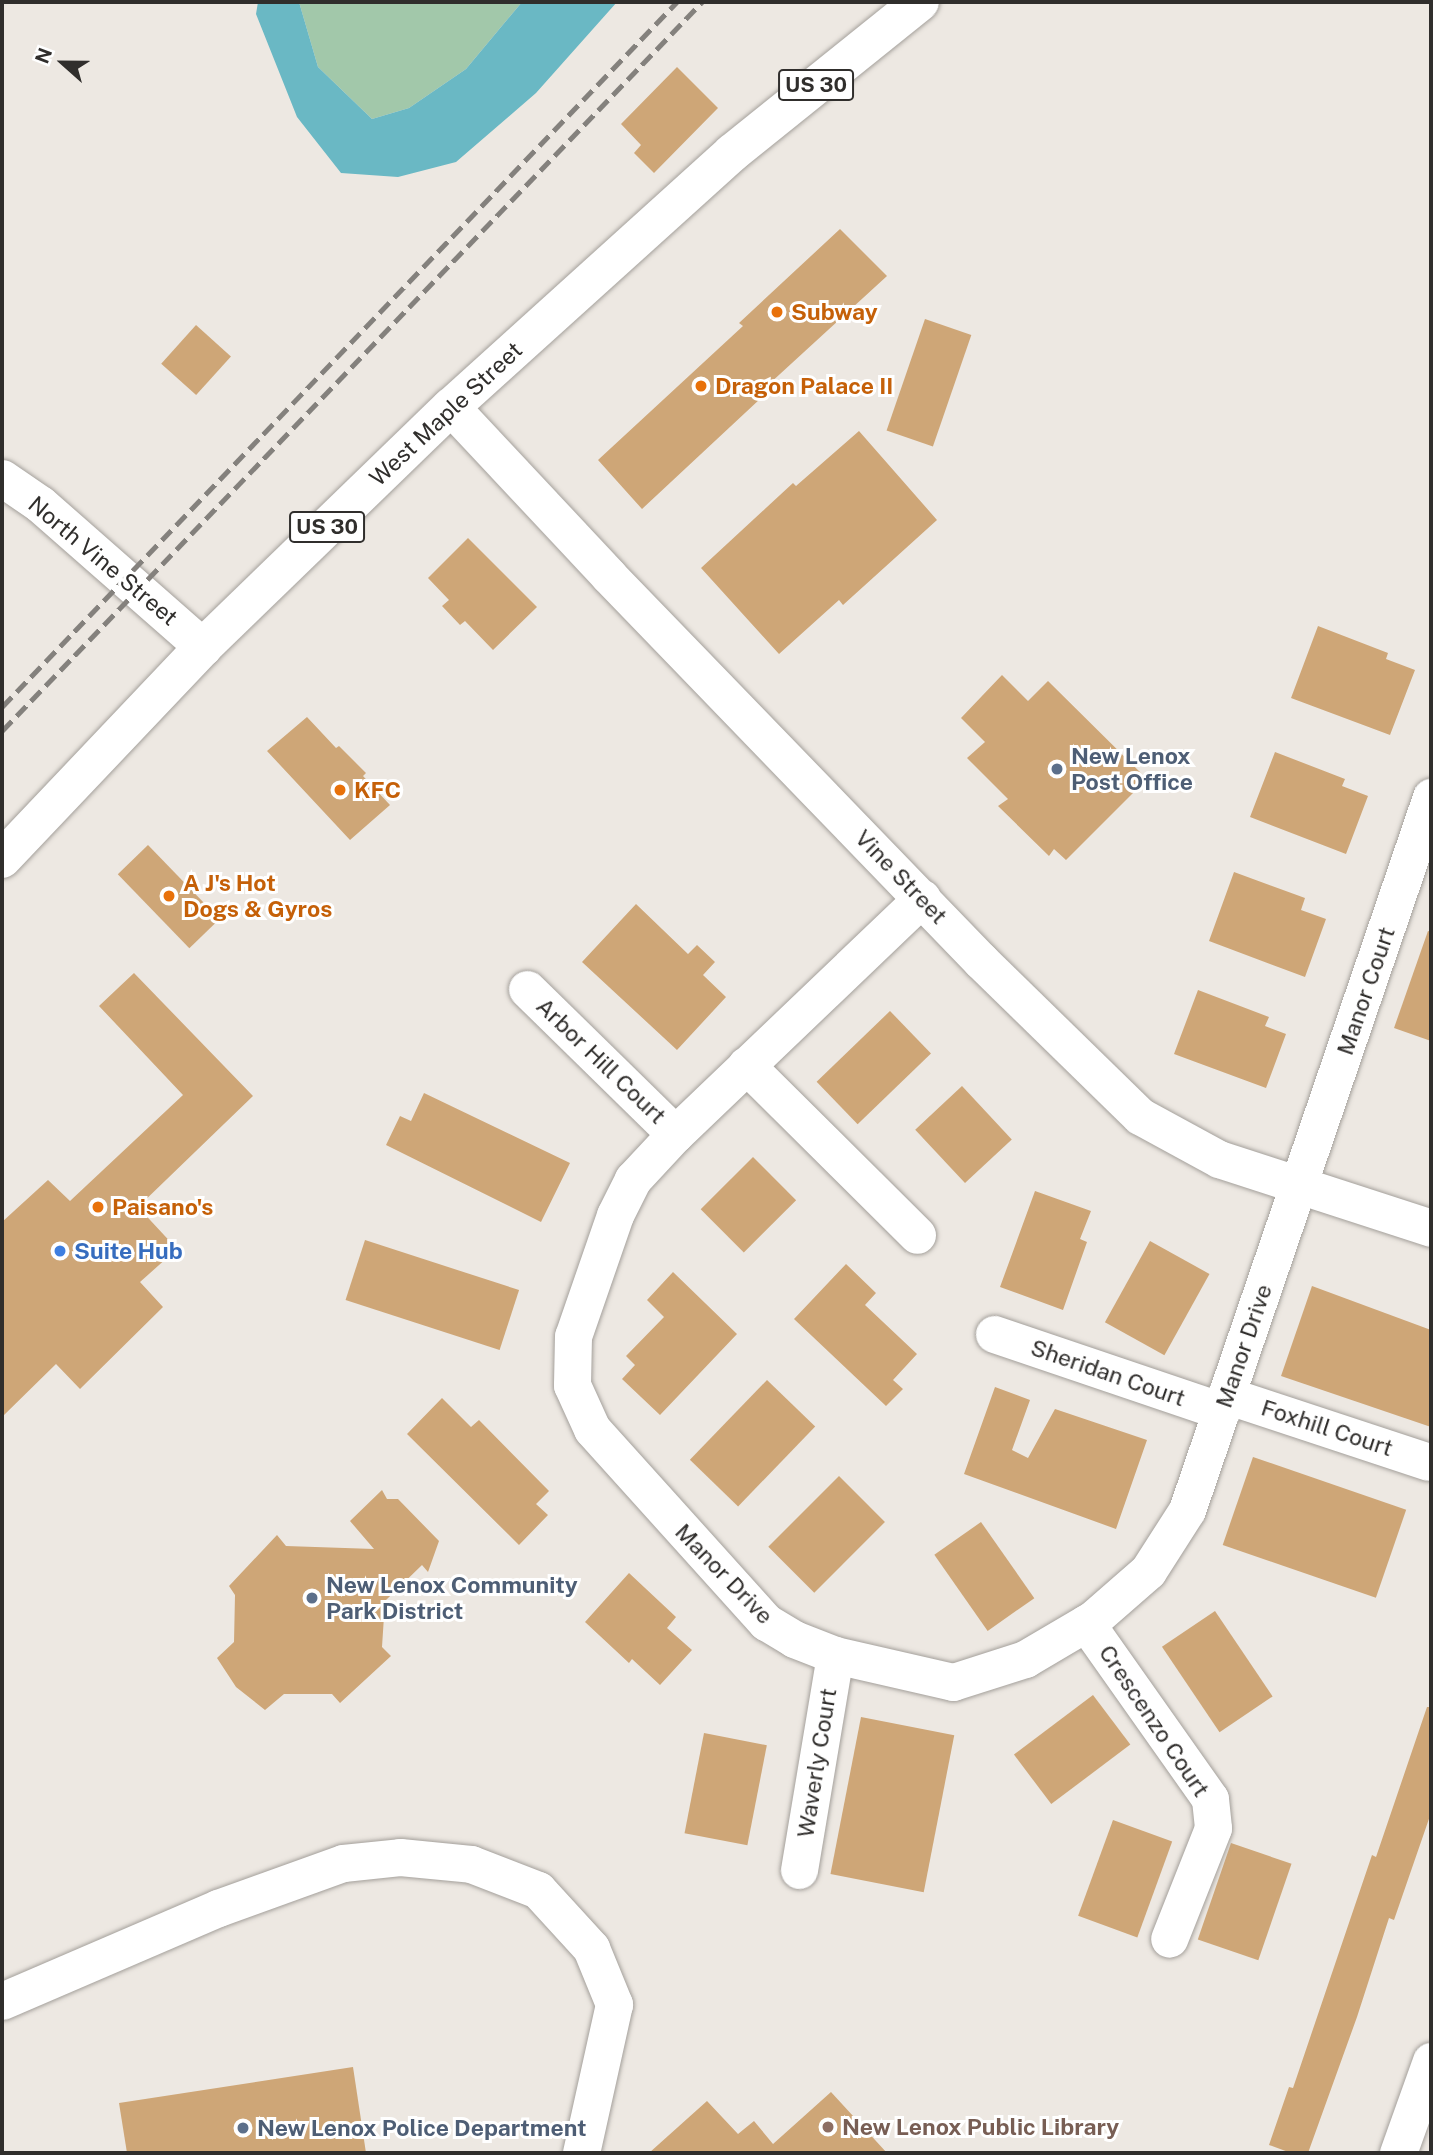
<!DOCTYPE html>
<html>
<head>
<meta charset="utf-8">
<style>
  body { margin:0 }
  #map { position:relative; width:1433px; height:2155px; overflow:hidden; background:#ede8e2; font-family:"Public Sans",sans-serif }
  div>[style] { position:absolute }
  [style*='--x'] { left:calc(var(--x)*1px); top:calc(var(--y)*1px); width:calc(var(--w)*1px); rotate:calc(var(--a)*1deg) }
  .green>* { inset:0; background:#a2c8aa }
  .water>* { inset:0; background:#6ab8c4 }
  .building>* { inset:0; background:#cea677; transform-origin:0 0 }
  .roads { filter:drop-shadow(0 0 2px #a4a09b) drop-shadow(0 0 2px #a4a09b) }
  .minor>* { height:37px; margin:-18.5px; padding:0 18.5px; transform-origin:18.5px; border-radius:18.5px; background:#fff }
  .major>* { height:38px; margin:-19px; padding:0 19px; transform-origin:19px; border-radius:19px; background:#fff }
  .rail>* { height:5px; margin-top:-2.5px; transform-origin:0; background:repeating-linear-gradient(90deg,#84817d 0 14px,transparent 0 21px) }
  .dots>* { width:19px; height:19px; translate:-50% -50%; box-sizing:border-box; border:4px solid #fff; border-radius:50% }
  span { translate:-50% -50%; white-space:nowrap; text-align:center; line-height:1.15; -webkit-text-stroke:6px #fff; paint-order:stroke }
  .shield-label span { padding:2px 5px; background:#fff; border:2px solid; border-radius:5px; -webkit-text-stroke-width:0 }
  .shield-label { font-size:21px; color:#302e2c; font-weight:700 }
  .food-label { font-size:23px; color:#c56008; font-weight:700 }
  .left { translate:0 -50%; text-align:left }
  .street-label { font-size:23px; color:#302e2c }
  .service-label { font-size:23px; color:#4e5e75; font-weight:700 }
  .shop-label { font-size:23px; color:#366cbe; font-weight:700 }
  .education-label { font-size:23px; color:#785e54; font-weight:700 }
  .frame { position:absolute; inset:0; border:4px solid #302e2c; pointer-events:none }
  .north { position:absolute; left:28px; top:28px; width:70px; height:70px; -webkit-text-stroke:5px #fff; paint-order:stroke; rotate:291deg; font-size:19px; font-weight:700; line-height:28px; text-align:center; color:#302e2c }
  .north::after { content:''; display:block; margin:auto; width:24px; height:32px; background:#302e2c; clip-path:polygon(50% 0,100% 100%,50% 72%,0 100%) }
</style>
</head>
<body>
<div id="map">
  <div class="green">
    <div style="clip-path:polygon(299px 2px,522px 2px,466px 69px,409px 108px,372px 119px,318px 67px)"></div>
  </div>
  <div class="water">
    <div style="clip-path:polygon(258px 2px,299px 2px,318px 67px,372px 119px,409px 108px,466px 69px,522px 2px,617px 2px,536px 93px,456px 162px,398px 177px,341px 173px,297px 117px,256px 14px)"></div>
  </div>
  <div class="building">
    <div style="clip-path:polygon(677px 67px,718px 108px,654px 173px,634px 153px,641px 145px,621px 124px)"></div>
    <div style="clip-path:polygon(840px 229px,887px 276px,757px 395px,760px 399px,642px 509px,598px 460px,743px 326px,739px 323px)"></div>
    <div style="left:925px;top:319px;width:49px;height:118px;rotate:19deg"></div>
    <div style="left:196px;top:325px;width:47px;height:52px;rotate:42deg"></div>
    <div style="clip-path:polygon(859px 431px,937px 520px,843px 605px,839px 600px,779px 654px,701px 568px,793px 483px,796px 486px)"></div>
    <div style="clip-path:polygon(468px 538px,537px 607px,493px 650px,465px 621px,460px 625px,442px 606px,449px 600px,428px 578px)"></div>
    <div style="clip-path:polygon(1318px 626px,1388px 653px,1386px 659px,1415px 670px,1390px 735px,1291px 698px)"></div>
    <div style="clip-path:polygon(1002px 675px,1028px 701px,1048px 681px,1147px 779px,1066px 860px,1054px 849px,1049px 856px,998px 806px,1008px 799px,967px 758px,985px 742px,961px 718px)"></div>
    <div style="clip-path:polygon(307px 717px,336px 748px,339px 746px,366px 773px,363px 776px,390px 805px,350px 840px,267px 751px)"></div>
    <div style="clip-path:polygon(1275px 752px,1345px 779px,1342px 786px,1368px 796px,1346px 854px,1250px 817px)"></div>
    <div style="left:148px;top:845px;width:103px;height:42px;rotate:46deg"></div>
    <div style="clip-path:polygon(1234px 872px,1305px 898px,1301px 910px,1326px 919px,1305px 977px,1209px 941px)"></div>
    <div style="clip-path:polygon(636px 904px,688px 954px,697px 945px,715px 962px,703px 975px,726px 997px,677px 1050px,582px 962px)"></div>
    <div style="clip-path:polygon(1428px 931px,1431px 932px,1431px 1041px,1394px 1028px)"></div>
    <div style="clip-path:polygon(134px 973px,253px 1096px,138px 1207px,177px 1249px,140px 1282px,163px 1307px,80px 1389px,56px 1364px,2px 1417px,2px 1222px,48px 1180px,70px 1201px,183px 1095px,99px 1006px)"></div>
    <div style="clip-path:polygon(1198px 990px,1269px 1017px,1265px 1026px,1286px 1034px,1266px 1088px,1174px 1054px)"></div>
    <div style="left:890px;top:1011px;width:59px;height:102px;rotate:46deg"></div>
    <div style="left:962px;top:1086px;width:73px;height:64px;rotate:47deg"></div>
    <div style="clip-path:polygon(424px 1093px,570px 1163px,541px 1222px,386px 1145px,400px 1116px,411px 1121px)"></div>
    <div style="left:753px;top:1157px;width:61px;height:74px;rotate:45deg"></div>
    <div style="clip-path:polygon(1035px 1191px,1091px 1211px,1080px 1239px,1087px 1242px,1063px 1310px,1000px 1287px)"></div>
    <div style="left:365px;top:1240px;width:162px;height:63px;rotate:18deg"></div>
    <div style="left:1150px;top:1241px;width:68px;height:93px;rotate:29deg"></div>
    <div style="clip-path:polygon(846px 1264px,876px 1293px,865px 1305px,917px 1354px,893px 1380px,903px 1389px,886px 1406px,794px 1319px)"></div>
    <div style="clip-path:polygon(673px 1272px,737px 1334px,660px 1415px,622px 1379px,635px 1365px,626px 1356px,664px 1317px,647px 1300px)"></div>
    <div style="clip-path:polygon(1312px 1286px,1431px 1330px,1431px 1427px,1281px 1376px)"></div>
    <div style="left:767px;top:1380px;width:67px;height:111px;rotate:44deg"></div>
    <div style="clip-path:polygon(995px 1387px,1030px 1400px,1012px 1450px,1028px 1458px,1055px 1409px,1147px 1440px,1116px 1529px,964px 1474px)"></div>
    <div style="clip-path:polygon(442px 1398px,471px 1427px,479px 1420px,549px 1491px,536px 1504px,548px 1515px,519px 1545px,407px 1434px)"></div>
    <div style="left:1253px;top:1457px;width:162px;height:93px;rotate:19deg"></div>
    <div style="left:839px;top:1476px;width:65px;height:100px;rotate:45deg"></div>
    <div style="clip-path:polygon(382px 1490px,387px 1499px,398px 1499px,439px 1541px,428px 1572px,422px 1565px,385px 1601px,382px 1647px,391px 1656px,340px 1703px,332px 1694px,284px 1694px,265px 1710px,236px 1687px,217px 1658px,234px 1642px,235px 1595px,229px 1586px,277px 1535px,286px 1546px,374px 1549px,350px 1521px)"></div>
    <div style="left:981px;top:1522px;width:93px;height:57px;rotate:55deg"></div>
    <div style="clip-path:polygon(629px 1573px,676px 1617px,667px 1628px,692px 1650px,660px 1685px,632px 1659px,629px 1663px,585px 1622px)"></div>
    <div style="left:1215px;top:1611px;width:103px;height:64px;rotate:56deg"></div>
    <div style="left:1093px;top:1695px;width:62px;height:99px;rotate:53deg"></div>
    <div style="clip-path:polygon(1427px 1707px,1431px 1707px,1431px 1813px,1394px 1920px,1389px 1918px,1357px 2017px,1308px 2153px,1291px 2153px,1269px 2145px,1289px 2087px,1293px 2088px,1372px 1855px,1376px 1857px)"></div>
    <div style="left:861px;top:1717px;width:95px;height:160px;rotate:11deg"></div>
    <div style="left:704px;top:1733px;width:64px;height:102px;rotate:11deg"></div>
    <div style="left:1113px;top:1820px;width:63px;height:102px;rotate:20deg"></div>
    <div style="left:1231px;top:1843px;width:64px;height:102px;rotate:19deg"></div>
    <div style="clip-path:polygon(353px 2067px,366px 2153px,127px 2153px,119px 2103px)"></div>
    <div style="clip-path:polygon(831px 2092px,887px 2153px,649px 2153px,707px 2101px,738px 2134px,754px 2121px,773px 2144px)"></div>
  </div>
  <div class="roads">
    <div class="minor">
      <div style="--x:451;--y:407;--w:230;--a:46.9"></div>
      <div style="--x:608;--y:575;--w:537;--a:45.98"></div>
      <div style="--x:981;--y:961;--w:222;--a:44.3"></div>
      <div style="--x:1140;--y:1116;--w:90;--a:28.6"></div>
      <div style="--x:1219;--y:1159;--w:223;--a:18"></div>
      <div style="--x:2;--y:478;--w:46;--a:34.4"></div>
      <div style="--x:40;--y:504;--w:217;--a:41.3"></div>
      <div style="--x:922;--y:898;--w:342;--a:136.3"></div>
      <div style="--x:675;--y:1134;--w:62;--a:133"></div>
      <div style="--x:633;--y:1179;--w:40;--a:116.6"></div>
      <div style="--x:615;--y:1215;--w:128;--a:109.1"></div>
      <div style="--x:573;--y:1336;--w:49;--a:91.2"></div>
      <div style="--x:572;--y:1385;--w:48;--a:65.6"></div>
      <div style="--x:592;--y:1429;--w:260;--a:48"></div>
      <div style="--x:766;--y:1622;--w:33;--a:31"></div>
      <div style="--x:794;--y:1639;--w:44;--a:21.3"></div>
      <div style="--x:835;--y:1655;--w:121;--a:12.9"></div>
      <div style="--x:953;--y:1682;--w:76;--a:-17.7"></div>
      <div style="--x:1025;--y:1659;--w:79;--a:-30.5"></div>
      <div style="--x:1093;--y:1619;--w:73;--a:-41.1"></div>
      <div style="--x:1148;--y:1571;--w:72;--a:-57.4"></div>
      <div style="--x:1187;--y:1510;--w:754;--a:-71.11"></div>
      <div style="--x:527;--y:989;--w:207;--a:44.4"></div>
      <div style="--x:746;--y:1065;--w:241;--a:44.8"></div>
      <div style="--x:994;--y:1334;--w:240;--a:18.7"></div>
      <div style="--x:1226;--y:1395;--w:213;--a:18.3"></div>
      <div style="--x:1086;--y:1623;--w:215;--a:54.8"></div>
      <div style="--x:1210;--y:1799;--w:29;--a:84"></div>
      <div style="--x:1213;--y:1828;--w:119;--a:111.6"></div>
      <div style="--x:799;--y:1870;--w:218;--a:-80.5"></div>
      <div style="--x:2;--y:2001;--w:235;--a:-23.3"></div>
      <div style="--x:218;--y:1908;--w:133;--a:-19.8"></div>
      <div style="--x:343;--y:1863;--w:57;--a:-6"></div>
      <div style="--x:400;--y:1857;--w:71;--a:5.6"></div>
      <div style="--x:471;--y:1864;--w:72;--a:21.2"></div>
      <div style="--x:538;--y:1890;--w:79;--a:47.6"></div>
      <div style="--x:591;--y:1948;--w:61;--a:67.7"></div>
      <div style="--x:614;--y:2004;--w:153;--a:102.5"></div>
      <div style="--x:1398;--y:2153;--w:98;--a:-70.3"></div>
    </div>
    <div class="major">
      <div style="--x:2;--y:859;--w:292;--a:-46.5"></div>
      <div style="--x:203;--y:647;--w:345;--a:-44.1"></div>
      <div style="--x:451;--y:407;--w:379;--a:-42.1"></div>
      <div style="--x:732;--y:153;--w:241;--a:-38.8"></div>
    </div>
  </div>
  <div class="rail">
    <div style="--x:2;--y:707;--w:976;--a:-46.25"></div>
    <div style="--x:2;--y:731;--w:1011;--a:-46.16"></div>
  </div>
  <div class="dots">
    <div style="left:777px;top:312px;background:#e8710a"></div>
    <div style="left:701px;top:386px;background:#e8710a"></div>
    <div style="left:1057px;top:769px;background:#5c6f8a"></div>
    <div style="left:340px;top:790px;background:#e8710a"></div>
    <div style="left:169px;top:896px;background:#e8710a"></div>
    <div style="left:98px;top:1207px;background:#e8710a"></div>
    <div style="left:60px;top:1251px;background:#3f7fe0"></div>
    <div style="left:312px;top:1598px;background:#5c6f8a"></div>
    <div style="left:828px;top:2127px;background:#8d6e63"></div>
    <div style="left:243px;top:2128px;background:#5c6f8a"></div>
  </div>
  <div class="shield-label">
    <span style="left:816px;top:85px">US 30</span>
    <span style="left:327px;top:527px">US 30</span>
  </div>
  <div class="food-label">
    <span class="left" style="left:791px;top:312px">Subway</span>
    <span class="left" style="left:715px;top:386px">Dragon Palace II</span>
    <span class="left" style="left:354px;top:790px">KFC</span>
    <span class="left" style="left:183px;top:896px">A J's Hot<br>Dogs &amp; Gyros</span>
    <span class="left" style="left:112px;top:1207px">Paisano's</span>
  </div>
  <div class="street-label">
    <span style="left:446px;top:414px;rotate:-43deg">West Maple Street</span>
    <span style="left:103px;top:561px;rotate:40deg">North Vine Street</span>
    <span style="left:901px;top:877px;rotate:46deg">Vine Street</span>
    <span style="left:1366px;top:991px;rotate:-71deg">Manor Court</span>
    <span style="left:601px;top:1061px;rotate:44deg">Arbor Hill Court</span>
    <span style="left:1244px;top:1346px;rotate:-71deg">Manor Drive</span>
    <span style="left:1108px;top:1373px;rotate:19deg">Sheridan Court</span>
    <span style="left:1327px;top:1428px;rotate:18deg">Foxhill Court</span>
    <span style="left:724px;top:1574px;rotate:46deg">Manor Drive</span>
    <span style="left:1154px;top:1721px;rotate:56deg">Crescenzo Court</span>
    <span style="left:817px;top:1763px;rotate:-81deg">Waverly Court</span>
  </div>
  <div class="service-label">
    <span class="left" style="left:1071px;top:769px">New Lenox<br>Post Office</span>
    <span class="left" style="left:326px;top:1598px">New Lenox Community<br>Park District</span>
    <span class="left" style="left:257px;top:2128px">New Lenox Police Department</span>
  </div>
  <div class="shop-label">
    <span class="left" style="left:74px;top:1251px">Suite Hub</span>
  </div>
  <div class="education-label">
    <span class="left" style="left:842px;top:2127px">New Lenox Public Library</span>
  </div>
  <div class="frame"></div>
  <div class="north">N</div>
</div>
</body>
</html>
